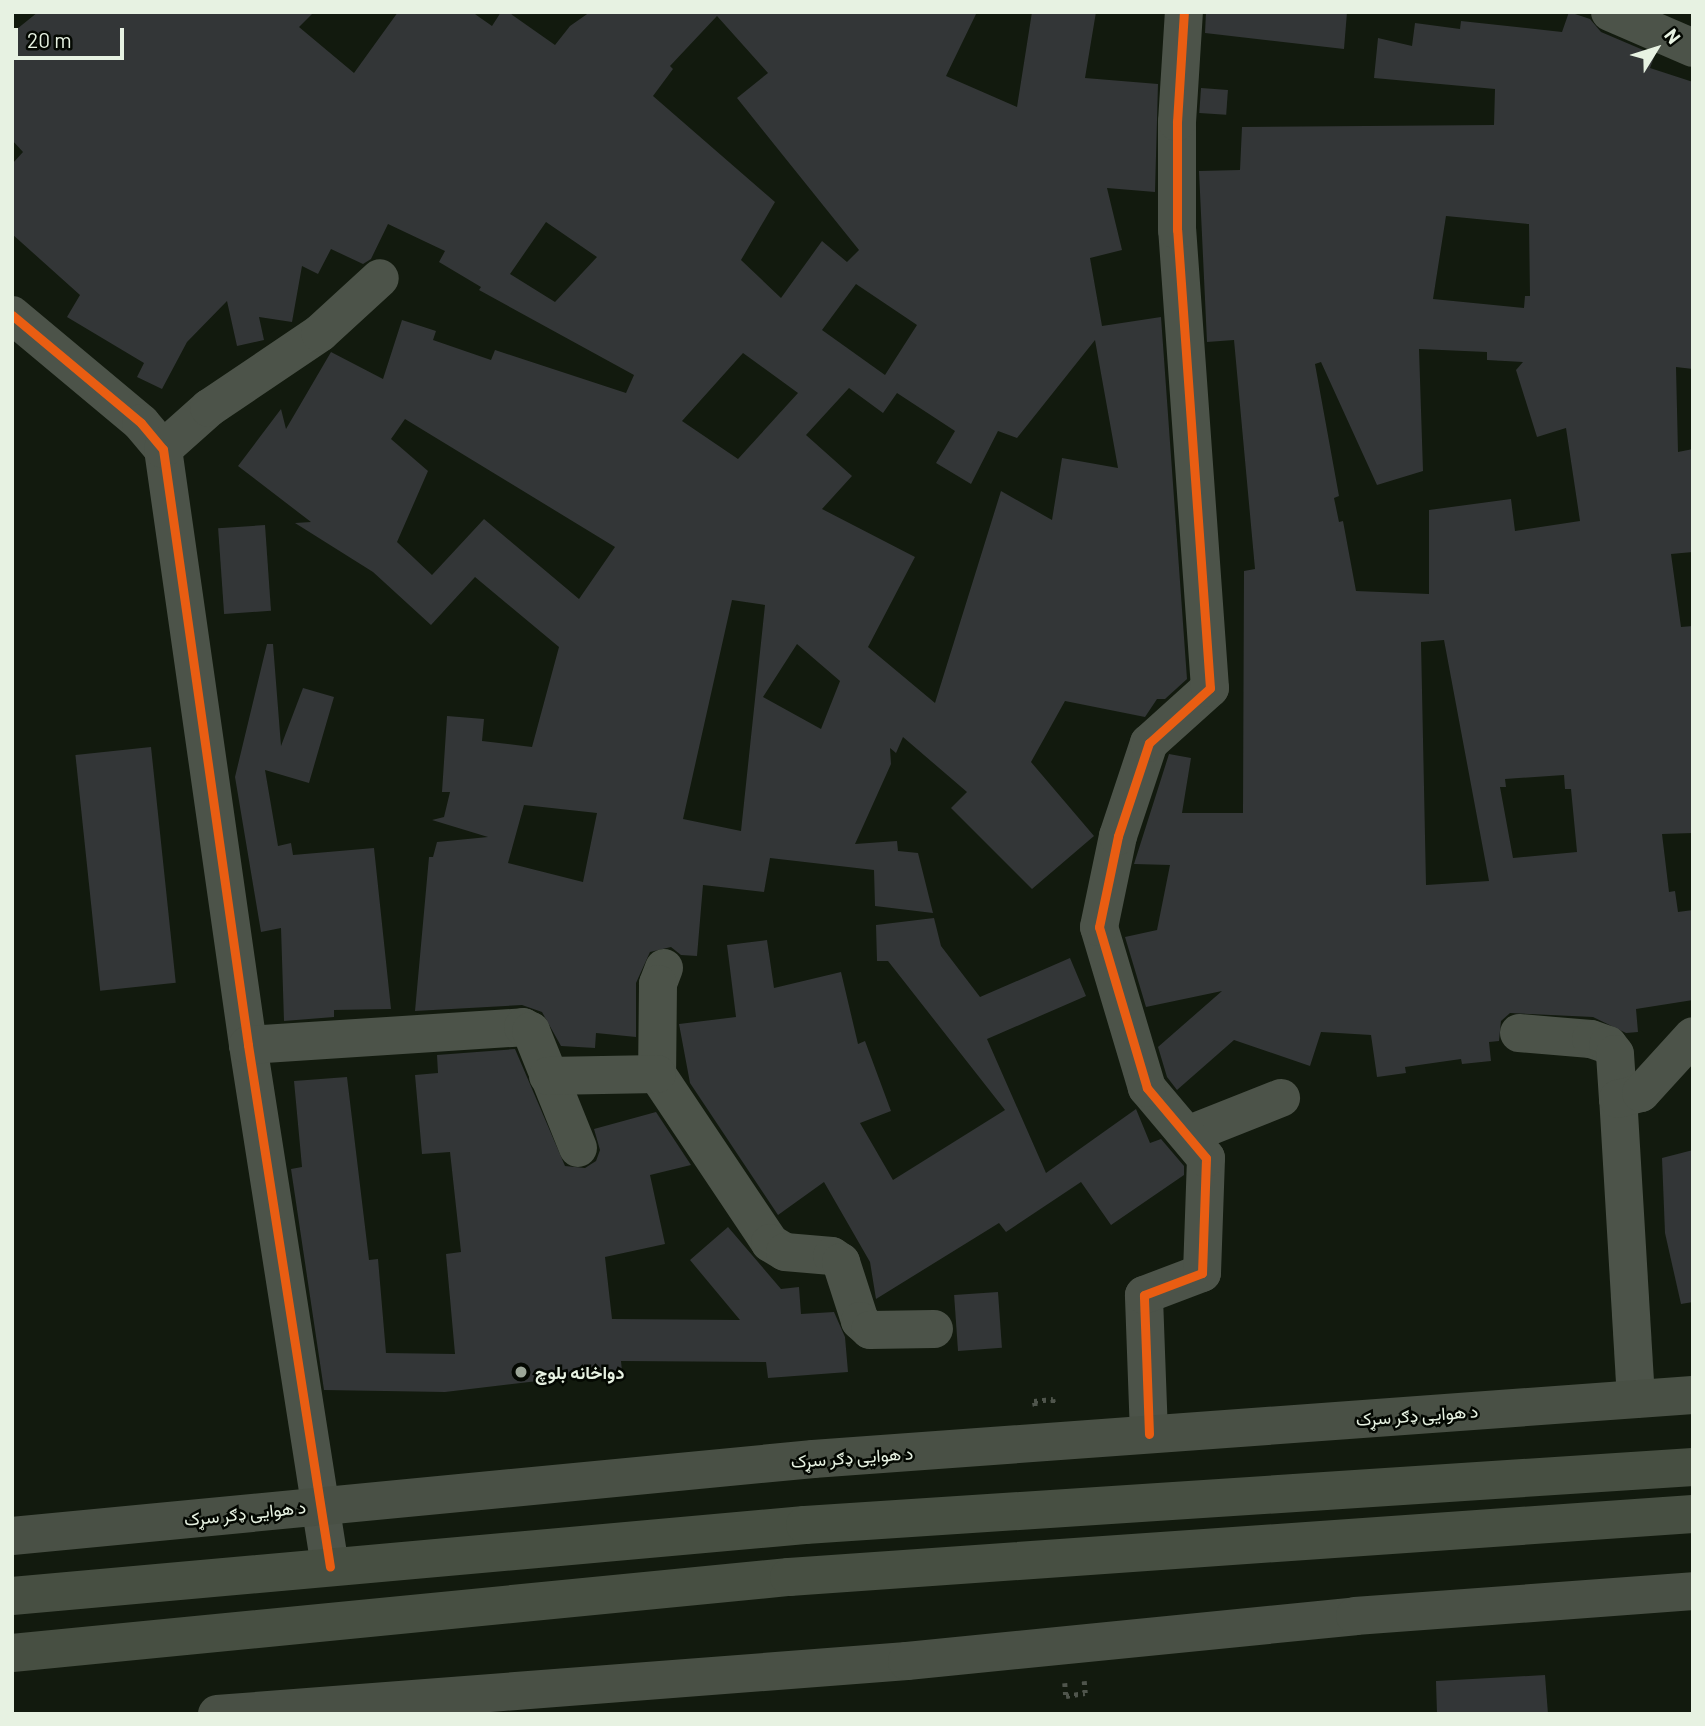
<!DOCTYPE html>
<html>
<head>
<meta charset="utf-8">
<style>
  body { margin:0 }
  #map { position:relative; width:1705px; height:1726px; overflow:hidden; background:#121a0e; font-family:Barlow,Vazirmatn,sans-serif }
  div>[style] { position:absolute }
  [style*='--x'] { left:calc(var(--x)*1px); top:calc(var(--y)*1px); width:calc(var(--w)*1px); rotate:calc(var(--a)*1deg) }
  .building>* { inset:0; background:#333637; transform-origin:0 0 }
  .path>* { height:4.5px; margin-top:-2.25px; transform-origin:0; background:repeating-linear-gradient(90deg,#4f554c 0 3.5px,transparent 0 8.5px) }
  .minor>* { height:38px; margin:-19px; padding:0 19px; transform-origin:19px; border-radius:19px; background:#4c5349 }
  .secondary>* { height:38px; margin:-19px; padding:0 19px; transform-origin:19px; border-radius:19px; background:#495045 }
  .primary>* { height:38px; margin:-19px; padding:0 19px; transform-origin:19px; border-radius:19px; background:#474f42 }
  .cycleway>* { height:9px; margin:-4.5px; padding:0 4.5px; transform-origin:4.5px; border-radius:4.5px; background:#e95d12 }
  .dots>* { width:19px; height:19px; translate:-50% -50%; box-sizing:border-box; border:4px solid #040802; border-radius:50% }
  span { translate:-50% -50%; white-space:nowrap; text-align:center; line-height:1.15; -webkit-text-stroke:5px #040802; paint-order:stroke }
  .poi-label { font-size:18px; color:#e7f2e2; font-weight:700 }
  .left { translate:0 -50%; text-align:left }
  .street-label { font-size:18px; color:#e7f2e2 }
  .frame { position:absolute; inset:0; border:14px solid #e7f2e2; pointer-events:none }
  .north { position:absolute; left:1621px; top:14px; width:70px; height:70px; -webkit-text-stroke:5px #040802; paint-order:stroke; rotate:52deg; font-size:19px; font-weight:700; line-height:28px; text-align:center; color:#e7f2e2 }
  .north::after { content:''; display:block; margin:auto; width:24px; height:32px; background:#e7f2e2; clip-path:polygon(50% 0,100% 100%,50% 72%,0 100%) }
  .scale { position:absolute; left:14px; top:28px; width:110px; height:32px; box-sizing:border-box; border:4px solid #e7f2e2; border-top:0; padding-left:9px; font-size:21px; line-height:24px; white-space:nowrap; color:#e7f2e2; -webkit-text-stroke:5px #040802; paint-order:stroke }
</style>
</head>
<body>
<div id="map">
  <div class="building">
    <div style="clip-path:polygon(evenodd,38px 12px,314px 12px,299px 27px,354px 73px,398px 12px,472px 12px,492px 26px,501px 12px,508px 12px,555px 45px,570px 26px,590px 12px,977px 12px,946px 76px,1017px 107px,1032px 12px,1096px 12px,1085px 78px,1158px 84px,1155px 192px,1107px 188px,1122px 250px,1090px 258px,1102px 326px,1161px 317px,1187px 679px,1165px 699px,1157px 699px,1145px 717px,1065px 701px,1031px 762px,1094px 836px,1032px 889px,951px 808px,967px 792px,903px 737px,896px 753px,890px 748px,891px 764px,855px 844px,897px 841px,898px 851px,918px 853px,933px 913px,875px 906px,874px 870px,770px 858px,764px 892px,703px 885px,697px 956px,681px 955px,671px 947px,650px 952px,636px 983px,636px 1037px,596px 1033px,595px 1048px,561px 1046px,542px 1012px,522px 1005px,415px 1011px,429px 857px,433px 857px,437px 842px,488px 837px,432px 820px,444px 817px,450px 792px,442px 792px,447px 716px,484px 719px,482px 741px,532px 747px,559px 647px,475px 577px,431px 625px,373px 572px,295px 523px,311px 522px,238px 466px,281px 409px,286px 429px,331px 352px,383px 379px,402px 320px,436px 331px,433px 340px,491px 360px,495px 350px,626px 393px,634px 375px,479px 290px,481px 287px,439px 262px,445px 251px,388px 224px,371px 259px,363px 264px,331px 249px,318px 274px,302px 266px,292px 322px,259px 317px,264px 340px,237px 346px,227px 301px,187px 342px,162px 389px,137px 377px,144px 363px,67px 317px,80px 295px,12px 234px,12px 164px,23px 152px,12px 140px,12px 33px,38px 12px,717px 16px,768px 73px,737px 98px,859px 250px,847px 262px,822px 241px,781px 298px,741px 260px,775px 202px,653px 96px,673px 69px,670px 66px,717px 16px,38px 12px,546px 222px,597px 257px,555px 302px,510px 274px,546px 222px,38px 12px,856px 284px,917px 325px,885px 375px,822px 330px,856px 284px,38px 12px,1095px 340px,1118px 468px,1062px 458px,1052px 520px,1001px 491px,935px 703px,868px 647px,915px 557px,822px 509px,852px 476px,806px 435px,849px 388px,883px 413px,897px 393px,955px 431px,936px 463px,971px 484px,998px 431px,1017px 438px,1095px 340px,38px 12px,743px 353px,798px 393px,738px 459px,682px 421px,743px 353px,38px 12px,405px 419px,615px 547px,579px 599px,484px 519px,432px 575px,397px 542px,428px 471px,391px 439px,405px 419px,38px 12px,732px 600px,765px 605px,741px 831px,683px 819px,732px 600px,38px 12px,797px 644px,840px 681px,821px 729px,763px 697px,797px 644px,38px 12px,524px 805px,597px 813px,583px 882px,508px 863px,524px 805px)"></div>
    <div style="clip-path:polygon(1206px 12px,1347px 12px,1344px 49px,1205px 33px)"></div>
    <div style="clip-path:polygon(evenodd,1569px 12px,1590px 19px,1601px 32px,1655px 55px,1650px 68px,1693px 82px,1693px 369px,1676px 367px,1678px 452px,1693px 449px,1693px 552px,1671px 554px,1681px 627px,1693px 626px,1693px 833px,1662px 834px,1669px 892px,1675px 891px,1678px 912px,1693px 910px,1693px 1000px,1636px 1009px,1638px 1032px,1626px 1033px,1593px 1017px,1510px 1013px,1501px 1021px,1499px 1041px,1489px 1042px,1491px 1061px,1462px 1064px,1461px 1059px,1405px 1067px,1406px 1073px,1377px 1077px,1371px 1035px,1321px 1032px,1310px 1066px,1234px 1040px,1177px 1090px,1167px 1077px,1158px 1047px,1222px 991px,1146px 1007px,1125px 937px,1157px 930px,1170px 865px,1134px 864px,1169px 754px,1191px 758px,1182px 813px,1243px 813px,1244px 571px,1255px 569px,1234px 340px,1207px 342px,1199px 171px,1240px 170px,1242px 127px,1494px 125px,1495px 89px,1374px 78px,1378px 38px,1412px 46px,1415px 23px,1460px 29px,1461px 21px,1562px 32px,1569px 12px,1446px 216px,1529px 224px,1530px 296px,1525px 296px,1524px 308px,1433px 299px,1446px 216px,1569px 12px,1419px 349px,1487px 352px,1487px 360px,1523px 362px,1516px 370px,1537px 437px,1566px 428px,1580px 521px,1515px 531px,1511px 499px,1429px 510px,1429px 594px,1356px 591px,1343px 521px,1339px 522px,1334px 498px,1339px 496px,1315px 364px,1321px 362px,1377px 485px,1423px 471px,1419px 349px,1569px 12px,1444px 640px,1489px 881px,1426px 885px,1421px 642px,1444px 640px,1569px 12px,1564px 775px,1565px 789px,1571px 789px,1577px 852px,1513px 858px,1500px 787px,1506px 787px,1505px 779px,1564px 775px)"></div>
    <div style="left:1201px;top:88px;width:27px;height:25px;rotate:4deg"></div>
    <div style="left:265px;top:525px;width:86px;height:47px;rotate:86deg"></div>
    <div style="clip-path:polygon(267px 644px,273px 644px,281px 746px,303px 688px,334px 697px,309px 783px,265px 770px,278px 846px,291px 843px,293px 855px,374px 848px,391px 1009px,334px 1010px,334px 1017px,284px 1021px,281px 928px,261px 932px,235px 777px)"></div>
    <div style="left:151px;top:747px;width:237px;height:76px;rotate:84deg"></div>
    <div style="clip-path:polygon(934px 918px,941px 946px,980px 997px,1070px 958px,1086px 996px,987px 1039px,1046px 1173px,1136px 1109px,1150px 1143px,1161px 1139px,1184px 1166px,1184px 1175px,1111px 1225px,1081px 1182px,1006px 1232px,999px 1223px,876px 1299px,870px 1262px,824px 1182px,778px 1215px,690px 1083px,679px 1024px,736px 1017px,727px 945px,767px 940px,774px 988px,841px 972px,858px 1044px,865px 1041px,891px 1111px,860px 1123px,893px 1180px,1005px 1110px,888px 961px,877px 961px,876px 925px)"></div>
    <div style="clip-path:polygon(515px 1049px,565px 1166px,585px 1168px,596px 1161px,600px 1150px,594px 1129px,656px 1112px,691px 1165px,650px 1175px,665px 1244px,605px 1257px,612px 1319px,740px 1320px,690px 1260px,728px 1227px,781px 1289px,799px 1287px,801px 1314px,834px 1312px,845px 1337px,848px 1372px,768px 1378px,766px 1362px,621px 1361px,622px 1371px,445px 1392px,324px 1390px,291px 1169px,302px 1167px,294px 1081px,347px 1077px,369px 1260px,378px 1259px,386px 1353px,455px 1354px,446px 1254px,461px 1252px,450px 1152px,422px 1154px,415px 1075px,438px 1073px,437px 1055px)"></div>
    <div style="clip-path:polygon(1693px 1150px,1693px 1302px,1681px 1304px,1665px 1233px,1662px 1158px)"></div>
    <div style="left:998px;top:1292px;width:56px;height:44px;rotate:86deg"></div>
    <div style="clip-path:polygon(1545px 1675px,1548px 1714px,1437px 1714px,1436px 1681px)"></div>
  </div>
  <div class="path">
    <div style="--x:1035;--y:1406;--w:5;--a:-101"></div>
    <div style="--x:1034;--y:1401;--w:19;--a:-6"></div>
    <div style="--x:1053;--y:1399;--w:6;--a:81"></div>
    <div style="--x:1065;--y:1683;--w:13;--a:86"></div>
    <div style="--x:1066;--y:1696;--w:19;--a:-9"></div>
    <div style="--x:1085;--y:1693;--w:12;--a:-95"></div>
  </div>
  <div class="minor">
    <div style="--x:1610;--y:12;--w:90;--a:23.4"></div>
    <div style="--x:12;--y:315;--w:168;--a:39.9"></div>
    <div style="--x:141;--y:423;--w:34;--a:50"></div>
    <div style="--x:163;--y:449;--w:602;--a:81.88"></div>
    <div style="--x:248;--y:1045;--w:528;--a:81.07"></div>
    <div style="--x:163;--y:449;--w:62;--a:-41.7"></div>
    <div style="--x:209;--y:408;--w:134;--a:-34"></div>
    <div style="--x:320;--y:333;--w:81;--a:-42.5"></div>
    <div style="--x:664;--y:968;--w:17;--a:111"></div>
    <div style="--x:658;--y:984;--w:90;--a:90.6"></div>
    <div style="--x:657;--y:1074;--w:203;--a:56.2"></div>
    <div style="--x:770;--y:1243;--w:17;--a:31"></div>
    <div style="--x:785;--y:1252;--w:47;--a:4.9"></div>
    <div style="--x:832;--y:1256;--w:11;--a:34"></div>
    <div style="--x:841;--y:1262;--w:62;--a:72.1"></div>
    <div style="--x:860;--y:1321;--w:13;--a:42"></div>
    <div style="--x:870;--y:1330;--w:64;--a:-0.9"></div>
    <div style="--x:1519;--y:1033;--w:72;--a:4.8"></div>
    <div style="--x:1591;--y:1039;--w:18;--a:19"></div>
    <div style="--x:1608;--y:1045;--w:11;--a:52"></div>
    <div style="--x:1615;--y:1054;--w:45;--a:86.2"></div>
    <div style="--x:248;--y:1045;--w:276;--a:-3.7"></div>
    <div style="--x:523;--y:1027;--w:9;--a:27"></div>
    <div style="--x:531;--y:1031;--w:126;--a:68.1"></div>
    <div style="--x:548;--y:1076;--w:109;--a:-1.1"></div>
    <div style="--x:1190;--y:1134;--w:98;--a:-21.6"></div>
    <div style="--x:1636;--y:1399;--w:301;--a:-93.4"></div>
    <div style="--x:1618;--y:1099;--w:24;--a:-15"></div>
    <div style="--x:1641;--y:1093;--w:77;--a:-47.6"></div>
    <div style="--x:1149;--y:1434;--w:139;--a:-92.1"></div>
    <div style="--x:1144;--y:1295;--w:62;--a:-20.8"></div>
    <div style="--x:1202;--y:1273;--w:115;--a:-88"></div>
    <div style="--x:1206;--y:1158;--w:92;--a:-130.1"></div>
    <div style="--x:1147;--y:1088;--w:168;--a:-106.6"></div>
    <div style="--x:1099;--y:927;--w:93;--a:-78.2"></div>
    <div style="--x:1118;--y:836;--w:98;--a:-71.6"></div>
    <div style="--x:1149;--y:743;--w:82;--a:-42"></div>
    <div style="--x:1210;--y:688;--w:459;--a:-94.1"></div>
    <div style="--x:1177;--y:230;--w:108;--a:-90"></div>
    <div style="--x:1177;--y:122;--w:110;--a:-86.4"></div>
  </div>
  <div class="secondary">
    <div style="--x:12;--y:1536;--w:805;--a:-5.49"></div>
    <div style="--x:813;--y:1459;--w:882;--a:-4.16"></div>
    <div style="--x:217;--y:1714;--w:692;--a:-4.39"></div>
    <div style="--x:907;--y:1661;--w:450;--a:-5.7"></div>
    <div style="--x:1355;--y:1616;--w:339;--a:-4.2"></div>
  </div>
  <div class="primary">
    <div style="--x:12;--y:1596;--w:796;--a:-5.12"></div>
    <div style="--x:805;--y:1525;--w:890;--a:-3.74"></div>
    <div style="--x:12;--y:1653;--w:781;--a:-5.59"></div>
    <div style="--x:789;--y:1577;--w:906;--a:-3.99"></div>
  </div>
  <div class="cycleway">
    <div style="--x:12;--y:315;--w:168;--a:39.9"></div>
    <div style="--x:141;--y:423;--w:34;--a:50"></div>
    <div style="--x:163;--y:449;--w:602;--a:81.88"></div>
    <div style="--x:248;--y:1045;--w:528;--a:81.07"></div>
    <div style="--x:1149;--y:1434;--w:139;--a:-92.1"></div>
    <div style="--x:1144;--y:1295;--w:62;--a:-20.8"></div>
    <div style="--x:1202;--y:1273;--w:115;--a:-88"></div>
    <div style="--x:1206;--y:1158;--w:92;--a:-130.1"></div>
    <div style="--x:1147;--y:1088;--w:168;--a:-106.6"></div>
    <div style="--x:1099;--y:927;--w:93;--a:-78.2"></div>
    <div style="--x:1118;--y:836;--w:98;--a:-71.6"></div>
    <div style="--x:1149;--y:743;--w:82;--a:-42"></div>
    <div style="--x:1210;--y:688;--w:459;--a:-94.1"></div>
    <div style="--x:1177;--y:230;--w:108;--a:-90"></div>
    <div style="--x:1177;--y:122;--w:110;--a:-86.4"></div>
  </div>
  <div class="dots">
    <div style="left:521px;top:1372px;background:#9ca698"></div>
  </div>
  <div class="poi-label">
    <span class="left" style="left:535px;top:1372px">دواخانه بلوچ</span>
  </div>
  <div class="street-label">
    <span style="left:1417px;top:1415px;rotate:-4deg">د هوایی ډګر سړک</span>
    <span style="left:852px;top:1457px;rotate:-4deg">د هوایی ډګر سړک</span>
    <span style="left:245px;top:1513px;rotate:-6deg">د هوایی ډګر سړک</span>
  </div>
  <div class="frame"></div>
  <div class="north">N</div>
  <div class="scale">20 m</div>
</div>
</body>
</html>
